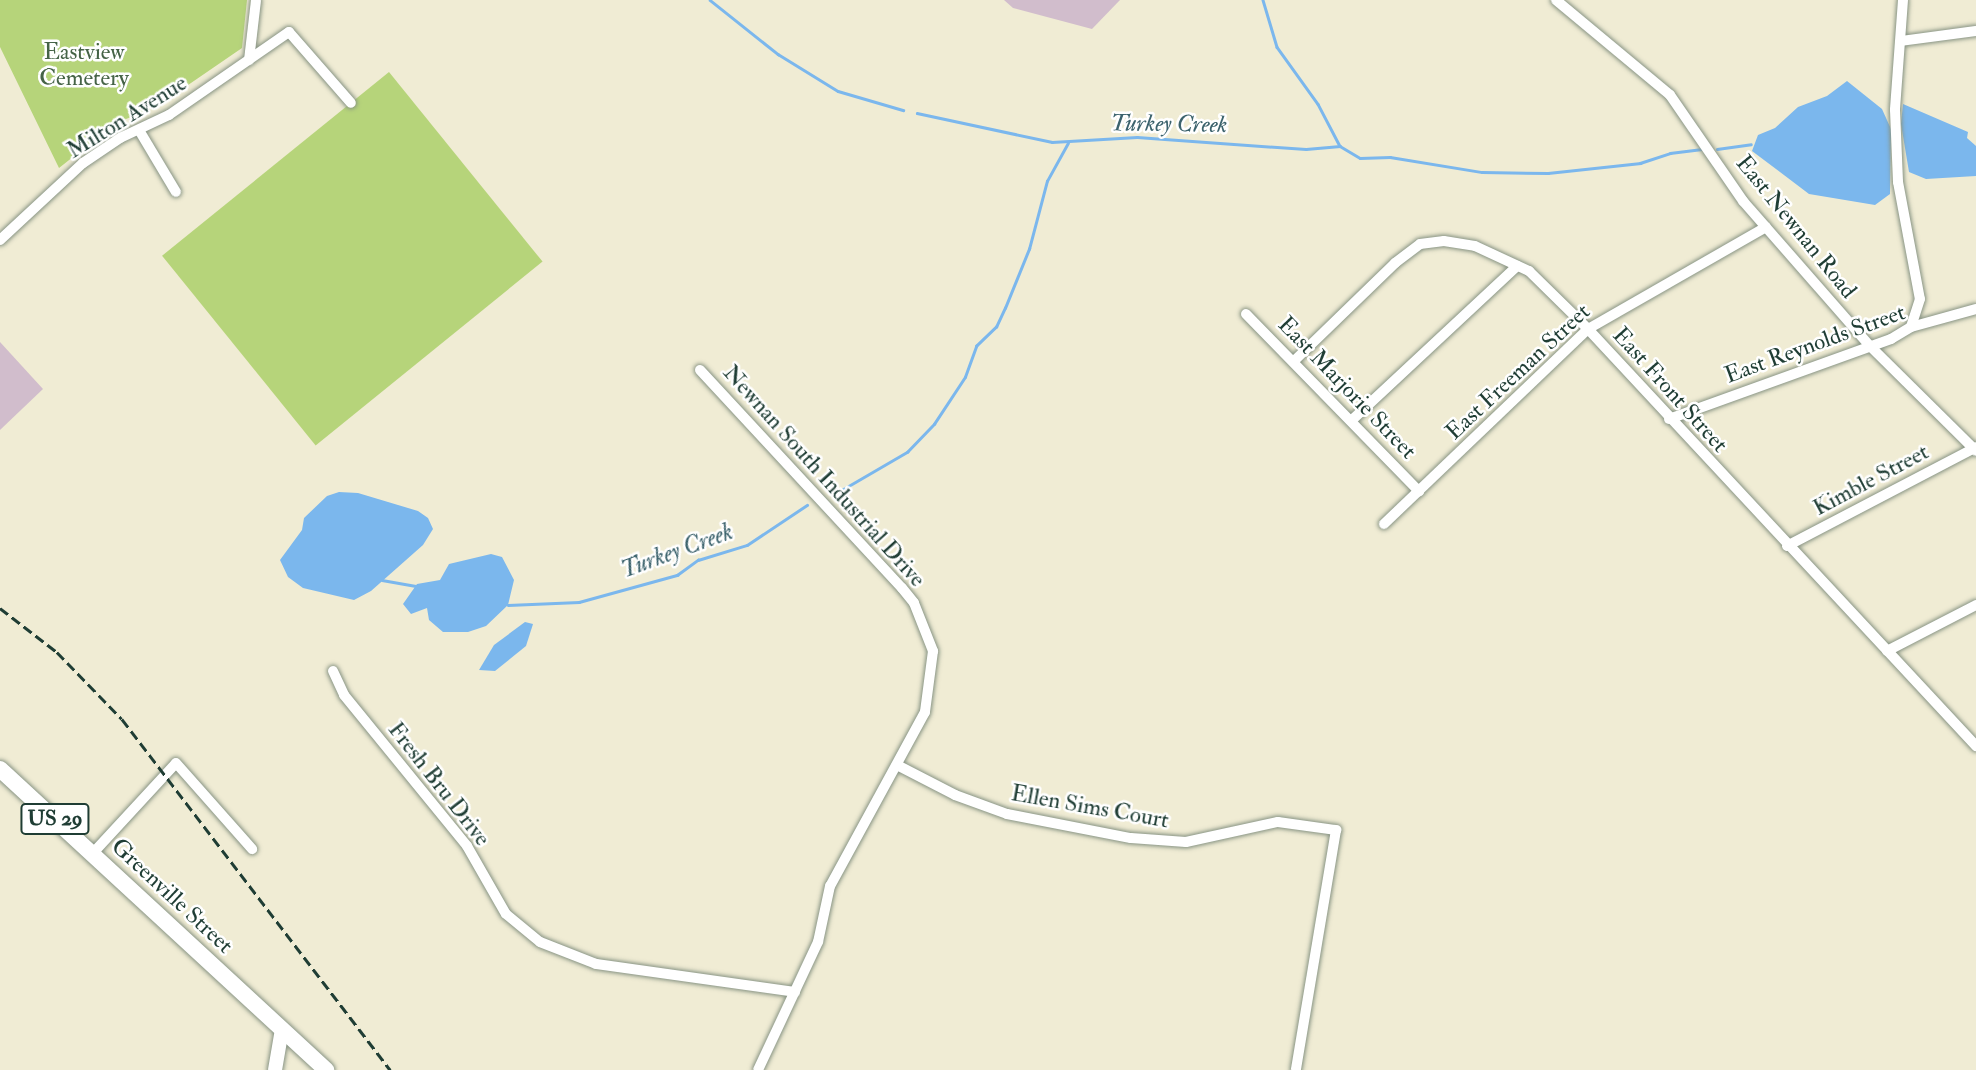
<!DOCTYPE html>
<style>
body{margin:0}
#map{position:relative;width:1976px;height:1070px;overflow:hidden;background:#f0ecd4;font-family:"IM FELL Double Pica",serif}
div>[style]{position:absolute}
.industrial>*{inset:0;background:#d1bdcc}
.green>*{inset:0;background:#b6d47a;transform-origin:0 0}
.water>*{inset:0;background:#7bb7ed}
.stream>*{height:2.5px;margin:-1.25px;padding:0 1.25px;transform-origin:1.25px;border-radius:1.25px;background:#7bb7ed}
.roads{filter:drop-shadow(0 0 2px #889484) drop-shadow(0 0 2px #889484)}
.street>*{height:10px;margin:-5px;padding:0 5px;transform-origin:5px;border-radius:5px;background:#fff}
.secondary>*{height:14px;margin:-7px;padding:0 7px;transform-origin:7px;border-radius:7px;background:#fff}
.primary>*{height:16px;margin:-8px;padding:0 8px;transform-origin:8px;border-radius:8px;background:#fff}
.rail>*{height:2.5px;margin-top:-1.25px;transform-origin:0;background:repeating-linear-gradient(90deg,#1f3d34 0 10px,transparent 0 15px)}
span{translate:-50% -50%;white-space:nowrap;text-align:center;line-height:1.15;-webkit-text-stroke:5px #fff;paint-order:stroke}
.shield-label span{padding:2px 5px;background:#fff;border:2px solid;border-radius:5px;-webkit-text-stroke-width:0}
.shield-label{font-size:21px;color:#1f3d34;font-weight:700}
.park-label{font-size:23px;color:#456346}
.street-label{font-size:23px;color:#1f3d34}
.water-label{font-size:24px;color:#3b626c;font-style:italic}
</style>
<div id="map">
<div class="industrial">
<div style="clip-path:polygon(1004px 0,1120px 0,1092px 29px,1013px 8px)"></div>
<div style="clip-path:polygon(0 342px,43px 389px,0 430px)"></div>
</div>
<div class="green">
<div style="clip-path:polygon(0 0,247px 0,242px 48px,156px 107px,116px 123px,59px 168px,0 47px)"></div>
<div style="left:389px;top:72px;width:244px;height:292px;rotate:51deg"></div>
</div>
<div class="water">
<div style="clip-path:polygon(1847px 81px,1882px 109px,1891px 129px,1890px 194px,1875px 205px,1809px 194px,1752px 151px,1758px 135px,1775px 128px,1798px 107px,1827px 96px)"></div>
<div style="clip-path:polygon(1903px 104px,1968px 132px,1967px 138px,1976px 146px,1976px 176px,1926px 179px,1909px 172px,1901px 124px)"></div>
<div style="clip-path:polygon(339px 492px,358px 493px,418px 511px,428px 518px,433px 529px,423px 545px,371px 591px,354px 600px,303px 588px,288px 577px,280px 560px,302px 530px,304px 518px,327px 496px)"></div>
<div style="clip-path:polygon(491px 554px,502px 557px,514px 580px,508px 605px,486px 626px,468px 632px,443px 632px,429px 620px,427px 608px,411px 614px,403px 604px,417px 584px,440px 580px,449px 564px)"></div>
<div style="clip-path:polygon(525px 622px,533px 624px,526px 646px,495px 671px,479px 670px,494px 645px)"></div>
</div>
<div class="stream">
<div style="left:710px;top:0;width:87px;rotate:38.5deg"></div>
<div style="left:778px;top:54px;width:70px;rotate:31.7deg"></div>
<div style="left:838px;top:91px;width:68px;rotate:16.3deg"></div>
<div style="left:1263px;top:0;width:49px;rotate:73.4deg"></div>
<div style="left:1277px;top:47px;width:70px;rotate:54.3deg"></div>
<div style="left:1318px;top:104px;width:47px;rotate:62.4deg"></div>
<div style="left:917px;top:113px;width:138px;rotate:12.1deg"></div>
<div style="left:1052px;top:142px;width:85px;rotate:-3.4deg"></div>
<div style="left:1137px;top:137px;width:169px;rotate:4.1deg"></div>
<div style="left:1306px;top:149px;width:34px;rotate:-5deg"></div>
<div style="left:1340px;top:146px;width:23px;rotate:31deg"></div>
<div style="left:1360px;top:158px;width:30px;rotate:-2deg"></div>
<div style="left:1390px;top:157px;width:93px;rotate:9.3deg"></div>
<div style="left:1482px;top:172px;width:66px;rotate:0.9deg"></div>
<div style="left:1548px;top:173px;width:93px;rotate:-6.2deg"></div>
<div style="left:1640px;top:163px;width:32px;rotate:-18deg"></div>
<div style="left:1670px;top:153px;width:32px;rotate:-7deg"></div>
<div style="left:1717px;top:149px;width:34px;rotate:-8deg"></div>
<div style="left:833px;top:495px;width:86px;rotate:-30.2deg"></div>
<div style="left:907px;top:452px;width:39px;rotate:-46deg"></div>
<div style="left:934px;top:424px;width:56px;rotate:-56.6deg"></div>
<div style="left:965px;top:377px;width:33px;rotate:-70deg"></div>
<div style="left:976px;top:346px;width:28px;rotate:-44deg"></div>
<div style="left:996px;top:327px;width:21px;rotate:-65deg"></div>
<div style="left:1005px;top:308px;width:64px;rotate:-67.9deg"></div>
<div style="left:1029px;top:249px;width:70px;rotate:-75.2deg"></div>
<div style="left:1047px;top:181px;width:43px;rotate:-61.1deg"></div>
<div style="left:382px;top:580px;width:34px;rotate:10deg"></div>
<div style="left:508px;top:605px;width:71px;rotate:-2.4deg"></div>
<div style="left:579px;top:602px;width:102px;rotate:-15.4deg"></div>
<div style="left:677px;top:575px;width:26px;rotate:-36deg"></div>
<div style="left:698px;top:560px;width:51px;rotate:-17deg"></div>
<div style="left:747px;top:545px;width:72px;rotate:-33.7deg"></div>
</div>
<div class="roads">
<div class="street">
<div style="left:1556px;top:0;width:148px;rotate:39.8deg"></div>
<div style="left:1670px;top:95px;width:129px;rotate:55.4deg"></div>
<div style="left:1743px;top:201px;width:193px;rotate:48.8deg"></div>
<div style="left:1870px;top:346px;width:149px;rotate:44.7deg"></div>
<div style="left:1903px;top:0;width:110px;rotate:94.2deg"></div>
<div style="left:1895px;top:110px;width:72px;rotate:87.6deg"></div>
<div style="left:1898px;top:182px;width:119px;rotate:79.4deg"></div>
<div style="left:1920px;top:299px;width:29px;rotate:108deg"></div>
<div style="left:1901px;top:41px;width:76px;rotate:-7.6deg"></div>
<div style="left:249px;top:60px;width:60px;rotate:-83.3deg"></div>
<div style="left:139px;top:130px;width:72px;rotate:59.2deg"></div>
<div style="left:0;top:240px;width:113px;rotate:-42.9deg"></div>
<div style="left:83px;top:163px;width:45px;rotate:-34deg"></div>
<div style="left:120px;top:138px;width:54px;rotate:-25.1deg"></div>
<div style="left:169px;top:115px;width:146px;rotate:-34.7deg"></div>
<div style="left:289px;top:32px;width:94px;rotate:48.9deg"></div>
<div style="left:1246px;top:314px;width:248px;rotate:45.7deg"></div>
<div style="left:1294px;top:361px;width:141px;rotate:-44.1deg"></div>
<div style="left:1395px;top:263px;width:31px;rotate:-37deg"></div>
<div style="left:1420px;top:244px;width:24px;rotate:-7deg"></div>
<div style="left:1444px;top:241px;width:31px;rotate:9deg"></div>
<div style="left:1475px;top:246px;width:60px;rotate:24.8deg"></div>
<div style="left:1529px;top:271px;width:83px;rotate:44.5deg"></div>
<div style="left:1588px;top:329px;width:570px;rotate:47.06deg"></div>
<div style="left:700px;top:370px;width:297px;rotate:47.2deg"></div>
<div style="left:902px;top:588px;width:19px;rotate:51deg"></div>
<div style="left:914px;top:603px;width:52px;rotate:68.4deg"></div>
<div style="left:933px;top:651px;width:62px;rotate:97.5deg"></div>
<div style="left:925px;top:712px;width:198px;rotate:118.6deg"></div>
<div style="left:830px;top:886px;width:57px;rotate:102.1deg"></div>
<div style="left:818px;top:942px;width:141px;rotate:115.1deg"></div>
<div style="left:1669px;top:419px;width:236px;rotate:-19.8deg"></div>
<div style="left:1891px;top:339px;width:23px;rotate:-31deg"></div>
<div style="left:1911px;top:327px;width:67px;rotate:-15.5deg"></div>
<div style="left:1352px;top:420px;width:226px;rotate:-43deg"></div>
<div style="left:1384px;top:524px;width:282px;rotate:-43.7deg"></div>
<div style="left:1588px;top:329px;width:205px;rotate:-29.8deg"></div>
<div style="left:1787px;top:546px;width:213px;rotate:-27.6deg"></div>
<div style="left:1887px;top:651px;width:100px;rotate:-27.3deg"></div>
<div style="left:333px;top:671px;width:26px;rotate:65deg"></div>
<div style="left:344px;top:695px;width:195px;rotate:50.8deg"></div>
<div style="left:467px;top:846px;width:78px;rotate:60.2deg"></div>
<div style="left:506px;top:914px;width:44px;rotate:39.5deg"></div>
<div style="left:540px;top:942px;width:60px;rotate:21.4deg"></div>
<div style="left:596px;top:964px;width:201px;rotate:8deg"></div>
<div style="left:897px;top:765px;width:65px;rotate:27.3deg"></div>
<div style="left:955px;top:795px;width:55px;rotate:20.1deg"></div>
<div style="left:1007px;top:814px;width:126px;rotate:11deg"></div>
<div style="left:1131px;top:838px;width:55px;rotate:4.2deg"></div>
<div style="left:1186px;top:842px;width:94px;rotate:-12.3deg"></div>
<div style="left:1278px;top:822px;width:59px;rotate:7.9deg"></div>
<div style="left:1336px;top:830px;width:243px;rotate:99.5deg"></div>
<div style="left:93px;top:853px;width:122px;rotate:-47.3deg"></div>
<div style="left:176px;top:763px;width:115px;rotate:48.5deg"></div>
</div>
<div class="secondary">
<div style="left:275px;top:1070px;width:42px;rotate:-80.3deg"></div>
</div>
<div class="primary">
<div style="left:0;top:769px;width:444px;rotate:42.7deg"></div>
</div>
</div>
<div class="rail">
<div style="left:0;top:608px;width:72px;rotate:37.7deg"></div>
<div style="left:57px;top:652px;width:93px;rotate:45.9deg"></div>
<div style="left:122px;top:719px;width:442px;rotate:52.6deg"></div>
</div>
<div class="shield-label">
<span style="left:55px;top:819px">US 29</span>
</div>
<div class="park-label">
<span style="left:84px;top:65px">Eastview<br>Cemetery</span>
</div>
<div class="street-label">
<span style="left:127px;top:117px;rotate:-32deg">Milton Avenue</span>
<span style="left:1796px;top:227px;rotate:51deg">East Newnan Road</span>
<span style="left:1815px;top:344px;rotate:-20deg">East Reynolds Street</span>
<span style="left:1518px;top:372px;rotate:-43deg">East Freeman Street</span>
<span style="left:1347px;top:388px;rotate:46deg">East Marjorie Street</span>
<span style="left:1670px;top:390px;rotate:48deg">East Front Street</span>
<span style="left:824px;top:476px;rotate:48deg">Newnan South Industrial Drive</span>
<span style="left:1871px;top:480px;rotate:-28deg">Kimble Street</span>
<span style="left:439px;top:784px;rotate:52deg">Fresh Bru Drive</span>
<span style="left:1090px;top:807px;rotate:10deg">Ellen Sims Court</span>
<span style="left:172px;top:896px;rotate:43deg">Greenville Street</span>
</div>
<div class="water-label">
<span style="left:1169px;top:124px;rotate:1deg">Turkey Creek</span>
<span style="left:677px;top:551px;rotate:-20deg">Turkey Creek</span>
</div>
</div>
